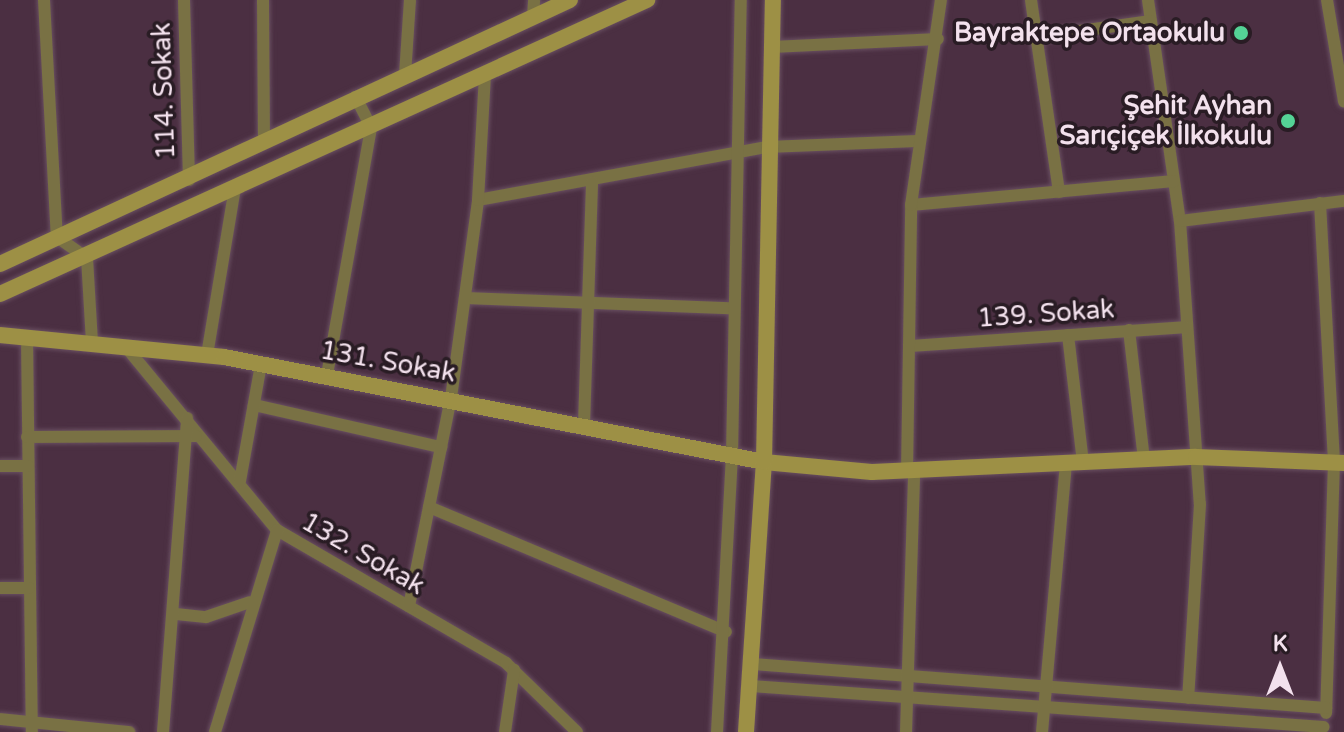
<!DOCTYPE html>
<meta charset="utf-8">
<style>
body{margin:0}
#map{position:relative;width:1344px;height:732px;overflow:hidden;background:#4b2f42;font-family:"Varela Round",sans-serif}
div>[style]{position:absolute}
.roads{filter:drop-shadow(0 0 2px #694f61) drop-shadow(0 0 2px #694f61)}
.street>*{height:12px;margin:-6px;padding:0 6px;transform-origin:6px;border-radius:6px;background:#797144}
.secondary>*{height:16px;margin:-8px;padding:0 8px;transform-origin:8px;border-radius:8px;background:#9d9045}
.dots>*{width:22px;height:22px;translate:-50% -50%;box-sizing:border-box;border:4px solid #291c24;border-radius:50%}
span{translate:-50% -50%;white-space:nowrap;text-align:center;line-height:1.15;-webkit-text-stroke:7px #291c24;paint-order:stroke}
.poi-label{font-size:26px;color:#f3e1ed;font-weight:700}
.right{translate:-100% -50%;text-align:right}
.street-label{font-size:26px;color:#f3e1ed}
.north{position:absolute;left:1240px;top:628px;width:80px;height:80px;-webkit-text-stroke:6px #291c24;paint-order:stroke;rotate:0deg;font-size:22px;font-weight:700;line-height:32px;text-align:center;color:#f3e1ed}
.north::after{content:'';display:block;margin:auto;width:28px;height:36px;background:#f3e1ed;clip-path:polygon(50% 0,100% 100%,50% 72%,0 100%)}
</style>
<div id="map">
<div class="roads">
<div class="street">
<div style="left:44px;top:0;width:237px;rotate:86.9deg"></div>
<div style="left:57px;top:237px;width:37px;rotate:35deg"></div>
<div style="left:87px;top:258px;width:85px;rotate:86.6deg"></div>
<div style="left:184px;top:0;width:180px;rotate:88.4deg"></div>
<div style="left:263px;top:0;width:142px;rotate:89.6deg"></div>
<div style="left:1031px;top:0;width:194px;rotate:81.7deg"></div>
<div style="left:1148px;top:0;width:223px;rotate:81.8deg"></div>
<div style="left:1180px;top:221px;width:284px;rotate:86deg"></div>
<div style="left:1200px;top:504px;width:194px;rotate:93.5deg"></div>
<div style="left:1327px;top:0;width:103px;rotate:80.5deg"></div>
<div style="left:533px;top:16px;width:16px;rotate:-86deg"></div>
<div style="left:1037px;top:37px;width:115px;rotate:-8deg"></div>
<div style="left:772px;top:47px;width:166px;rotate:-2.8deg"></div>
<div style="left:405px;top:75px;width:75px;rotate:-86.2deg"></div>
<div style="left:478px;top:200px;width:294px;rotate:-10.4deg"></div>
<div style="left:767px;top:147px;width:150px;rotate:-2.3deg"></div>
<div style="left:1320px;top:203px;width:259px;rotate:86.9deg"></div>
<div style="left:1334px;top:462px;width:251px;rotate:91.8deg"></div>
<div style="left:911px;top:205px;width:264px;rotate:-5.2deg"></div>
<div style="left:1180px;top:221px;width:165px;rotate:-7deg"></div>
<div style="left:465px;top:298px;width:265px;rotate:2.2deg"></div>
<div style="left:1129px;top:330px;width:130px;rotate:83.4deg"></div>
<div style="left:1068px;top:335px;width:129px;rotate:83.3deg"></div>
<div style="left:27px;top:337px;width:395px;rotate:89.3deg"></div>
<div style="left:909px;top:346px;width:277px;rotate:-3.9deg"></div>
<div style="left:126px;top:347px;width:237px;rotate:50.5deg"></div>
<div style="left:277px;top:530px;width:265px;rotate:30.1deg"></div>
<div style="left:506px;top:663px;width:99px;rotate:44.2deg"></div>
<div style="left:207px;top:355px;width:164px;rotate:-80.5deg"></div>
<div style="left:327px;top:375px;width:252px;rotate:-79.9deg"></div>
<div style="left:371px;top:127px;width:34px;rotate:-117deg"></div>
<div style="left:254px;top:405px;width:192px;rotate:12.7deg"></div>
<div style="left:584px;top:425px;width:243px;rotate:-88.1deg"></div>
<div style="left:27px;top:437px;width:169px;rotate:-0.3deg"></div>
<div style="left:0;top:466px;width:28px"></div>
<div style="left:907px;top:472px;width:267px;rotate:-89.1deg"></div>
<div style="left:911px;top:205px;width:207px;rotate:-81.7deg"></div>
<div style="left:240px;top:481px;width:119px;rotate:-79.8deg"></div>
<div style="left:429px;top:507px;width:322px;rotate:22.8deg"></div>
<div style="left:0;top:588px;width:29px"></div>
<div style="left:409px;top:606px;width:212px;rotate:-78.6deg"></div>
<div style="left:451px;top:398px;width:200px;rotate:-82.2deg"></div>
<div style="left:478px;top:200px;width:127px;rotate:-86.8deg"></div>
<div style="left:176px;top:614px;width:30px;rotate:6deg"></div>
<div style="left:206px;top:617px;width:46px;rotate:-18.8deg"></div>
<div style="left:753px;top:664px;width:575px;rotate:4.39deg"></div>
<div style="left:751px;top:686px;width:574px;rotate:4.09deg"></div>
<div style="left:0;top:719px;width:130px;rotate:5.8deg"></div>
<div style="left:163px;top:732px;width:315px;rotate:-85.6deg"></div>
<div style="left:215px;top:732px;width:211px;rotate:-72.9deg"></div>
<div style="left:505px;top:732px;width:63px;rotate:-81.7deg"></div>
<div style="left:717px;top:732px;width:277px;rotate:-86.9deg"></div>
<div style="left:732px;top:455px;width:455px;rotate:-88.9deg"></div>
<div style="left:906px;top:732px;width:261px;rotate:-88.2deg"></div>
<div style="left:1042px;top:732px;width:268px;rotate:-84.9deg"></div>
</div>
<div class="secondary">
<div style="left:0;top:264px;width:628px;rotate:-24.85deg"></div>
<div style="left:0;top:294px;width:711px;rotate:-24.44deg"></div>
<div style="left:0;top:335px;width:225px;rotate:5.6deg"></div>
<div style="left:224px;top:357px;width:550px;rotate:11deg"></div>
<div style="left:764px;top:462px;width:108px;rotate:5.3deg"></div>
<div style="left:872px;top:472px;width:324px;rotate:-2.7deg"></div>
<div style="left:1196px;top:457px;width:148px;rotate:2.3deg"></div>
<div style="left:746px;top:732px;width:271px;rotate:-86.2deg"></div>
<div style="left:764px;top:462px;width:462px;rotate:-88.9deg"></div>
</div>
</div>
<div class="dots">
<div style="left:1241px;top:33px;background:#54d396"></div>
<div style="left:1288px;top:121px;background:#54d396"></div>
</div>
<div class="poi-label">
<span class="right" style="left:1225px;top:33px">Bayraktepe Ortaokulu</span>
<span class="right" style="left:1272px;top:121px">Şehit Ayhan<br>Sarıçiçek İlkokulu</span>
</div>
<div class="street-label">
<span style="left:164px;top:91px;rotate:-92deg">114. Sokak</span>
<span style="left:1046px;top:314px;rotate:-4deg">139. Sokak</span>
<span style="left:388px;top:362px;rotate:10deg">131. Sokak</span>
<span style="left:363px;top:554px;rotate:30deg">132. Sokak</span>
</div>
<div class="north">K</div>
</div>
